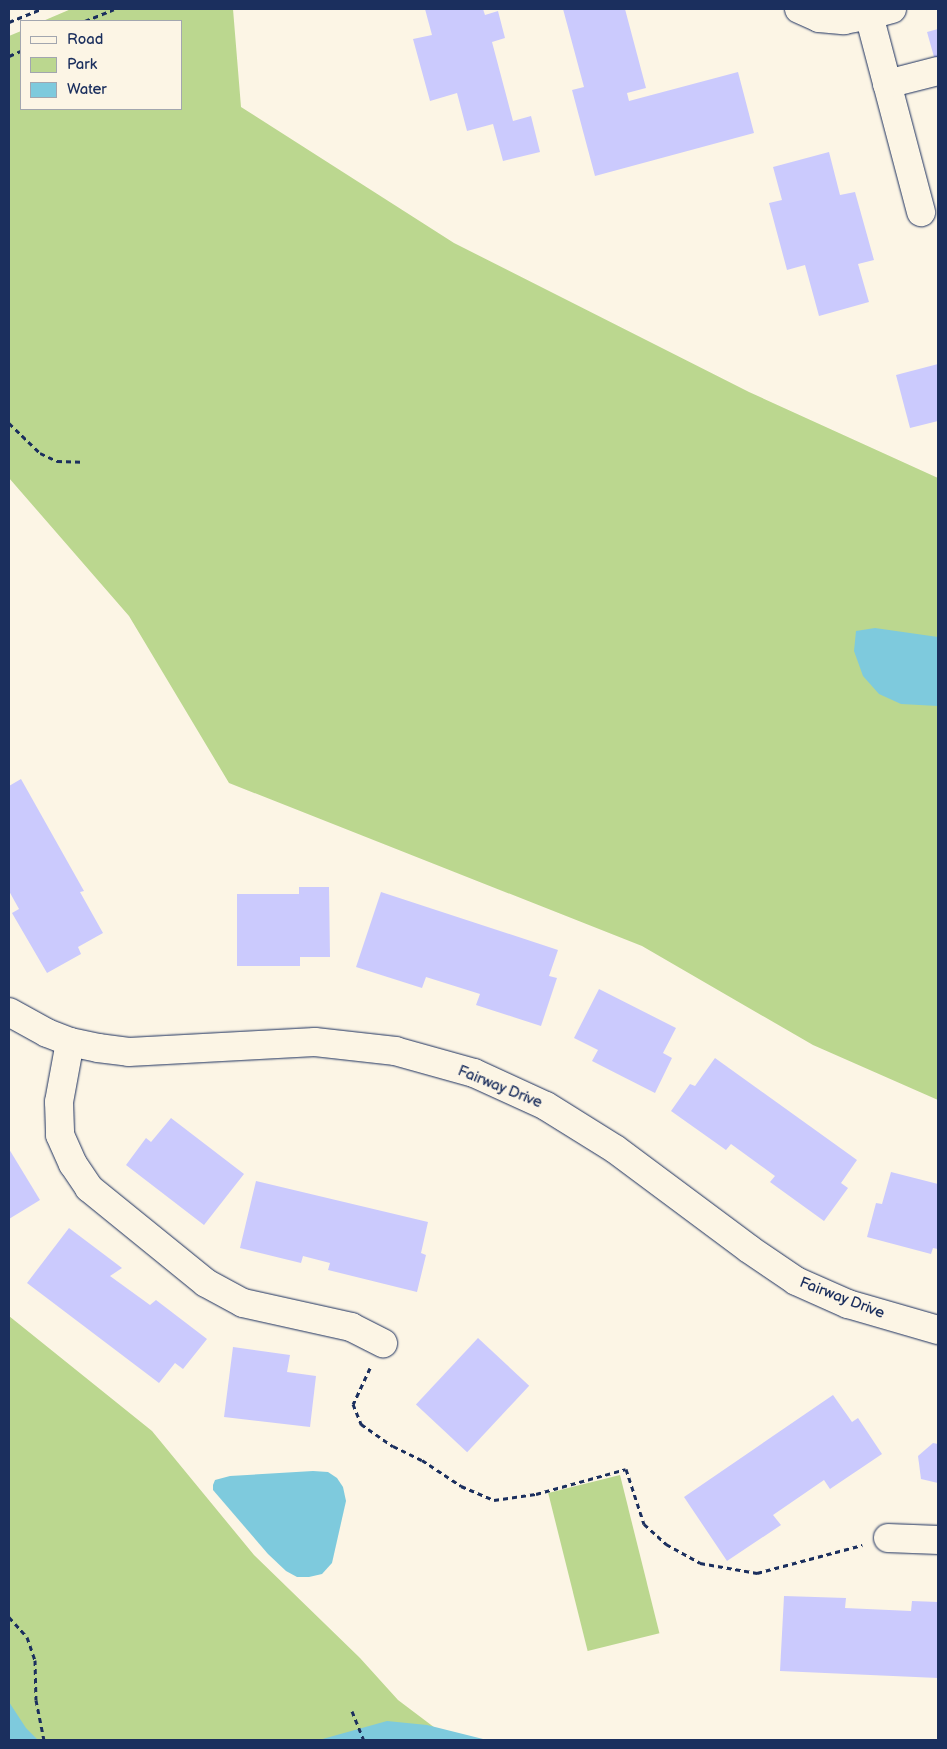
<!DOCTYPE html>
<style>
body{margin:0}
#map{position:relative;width:947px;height:1749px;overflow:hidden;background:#fcf5e5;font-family:"Balsamiq Sans",sans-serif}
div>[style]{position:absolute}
.green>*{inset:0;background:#bbd78f;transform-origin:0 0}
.water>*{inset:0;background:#7ecadd}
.building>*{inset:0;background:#cbcafd;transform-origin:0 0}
.path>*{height:3px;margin-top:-1.5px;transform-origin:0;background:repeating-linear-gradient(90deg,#1b2f5e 0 5px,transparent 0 9px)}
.roads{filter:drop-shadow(0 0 1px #1b2f5e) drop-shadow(0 0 1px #1b2f5e)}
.minor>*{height:28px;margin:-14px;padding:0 14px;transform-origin:14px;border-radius:14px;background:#fcf5e5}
span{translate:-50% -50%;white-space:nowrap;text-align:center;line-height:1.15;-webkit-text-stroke:4.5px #fcf5e5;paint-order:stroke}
.street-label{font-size:15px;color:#1b2f5e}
.frame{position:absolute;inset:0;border:10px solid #1b2f5e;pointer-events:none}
.legend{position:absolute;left:20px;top:20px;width:162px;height:90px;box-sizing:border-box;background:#fcf5e5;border:1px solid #a2a6af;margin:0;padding:6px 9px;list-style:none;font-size:15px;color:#1b2f5e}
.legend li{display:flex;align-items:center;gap:10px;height:25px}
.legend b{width:25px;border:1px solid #a2a6af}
</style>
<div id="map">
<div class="green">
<div style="clip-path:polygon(71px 9px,233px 9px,241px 107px,454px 243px,749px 392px,938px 478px,938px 1100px,813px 1045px,642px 946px,229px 783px,129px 616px,9px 478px,9px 36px,21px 31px,21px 109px,181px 109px,181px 21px,43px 21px)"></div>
<div style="clip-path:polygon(9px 1316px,152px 1431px,254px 1555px,360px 1658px,398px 1700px,451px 1740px,9px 1740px)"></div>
<div style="left:620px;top:1475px;width:163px;height:74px;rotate:76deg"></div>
</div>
<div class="water">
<div style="clip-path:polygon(875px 628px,938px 637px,938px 706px,901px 704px,879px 694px,863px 676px,854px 651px,856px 631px)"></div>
<div style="clip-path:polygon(313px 1471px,328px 1472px,337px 1478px,343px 1487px,346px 1501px,332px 1563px,322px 1574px,309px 1577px,297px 1577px,286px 1571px,268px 1554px,213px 1490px,213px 1485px,215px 1480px,230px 1476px)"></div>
<div style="clip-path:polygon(9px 1702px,26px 1728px,38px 1740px,9px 1740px)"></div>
<div style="clip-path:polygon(387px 1721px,427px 1725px,487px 1740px,319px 1740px)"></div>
</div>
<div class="building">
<div style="clip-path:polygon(425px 9px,483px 9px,485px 15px,498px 11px,505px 38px,492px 42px,513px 121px,531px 116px,540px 152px,503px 161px,493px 124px,467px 131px,457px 93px,430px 101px,413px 39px,432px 35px)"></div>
<div style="clip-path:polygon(563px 9px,625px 9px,646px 88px,627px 93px,629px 101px,738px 72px,754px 133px,595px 176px,572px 90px,584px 87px)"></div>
<div style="clip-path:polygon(938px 29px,938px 71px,927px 32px)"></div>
<div style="clip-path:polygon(829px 152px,840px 195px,855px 192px,874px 260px,858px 264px,869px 302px,819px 316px,805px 265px,787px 270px,769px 203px,782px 200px,773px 167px)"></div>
<div style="clip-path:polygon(938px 364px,938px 421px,910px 428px,896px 375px)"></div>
<div style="clip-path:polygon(21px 779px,84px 891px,80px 892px,103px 933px,78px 947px,81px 954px,47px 973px,12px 913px,19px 909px,9px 891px,9px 786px)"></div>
<div style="clip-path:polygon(299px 887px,329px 887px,330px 957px,300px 957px,300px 966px,237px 966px,237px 894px,299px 894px)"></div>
<div style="clip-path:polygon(381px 892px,558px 950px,549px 976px,557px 978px,541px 1026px,476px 1005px,480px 994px,426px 977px,422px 988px,356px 967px)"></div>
<div style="clip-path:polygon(599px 989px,676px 1028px,663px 1053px,672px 1058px,655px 1093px,592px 1061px,598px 1050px,574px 1038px)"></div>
<div style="clip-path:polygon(715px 1058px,857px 1160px,841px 1183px,848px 1188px,824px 1221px,770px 1182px,775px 1176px,731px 1144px,726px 1150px,671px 1111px,690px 1084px,695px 1086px)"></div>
<div style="clip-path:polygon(171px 1118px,244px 1174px,204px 1225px,126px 1165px,146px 1138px,151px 1142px)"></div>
<div style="clip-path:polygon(9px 1149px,40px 1200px,9px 1219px)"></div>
<div style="clip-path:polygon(891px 1172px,938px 1184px,938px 1249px,933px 1248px,931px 1254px,867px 1237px,876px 1203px,882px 1204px)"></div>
<div style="clip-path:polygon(256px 1181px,428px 1222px,421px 1253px,426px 1255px,417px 1292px,328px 1270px,330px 1263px,303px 1256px,301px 1263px,240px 1248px)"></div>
<div style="clip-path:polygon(69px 1228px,122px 1268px,110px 1276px,150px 1305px,156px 1300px,207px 1339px,183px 1369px,175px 1363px,159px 1383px,27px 1283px)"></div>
<div style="left:478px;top:1338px;width:70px;height:91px;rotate:43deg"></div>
<div style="clip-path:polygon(233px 1347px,290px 1355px,287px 1372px,316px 1376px,310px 1427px,224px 1417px)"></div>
<div style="clip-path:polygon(833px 1395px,852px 1422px,858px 1418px,882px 1454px,830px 1489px,824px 1480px,773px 1515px,781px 1525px,727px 1561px,684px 1497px)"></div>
<div style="clip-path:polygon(933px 1443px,938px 1444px,938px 1483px,921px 1479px,918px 1456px)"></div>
<div style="clip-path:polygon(784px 1596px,846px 1598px,845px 1608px,911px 1611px,912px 1601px,938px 1602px,938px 1678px,780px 1671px)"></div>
</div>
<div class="path">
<div style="left:85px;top:21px;width:31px;rotate:-22deg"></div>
<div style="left:9px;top:22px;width:35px;rotate:-22deg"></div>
<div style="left:9px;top:56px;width:13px;rotate:-23deg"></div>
<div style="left:9px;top:423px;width:43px;rotate:44.1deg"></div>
<div style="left:40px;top:453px;width:19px;rotate:25deg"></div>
<div style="left:57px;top:461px;width:25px;rotate:2deg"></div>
<div style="left:370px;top:1368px;width:40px;rotate:115deg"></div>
<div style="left:353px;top:1404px;width:22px;rotate:68deg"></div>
<div style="left:361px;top:1424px;width:39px;rotate:35deg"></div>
<div style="left:393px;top:1446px;width:32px;rotate:26deg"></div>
<div style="left:422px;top:1460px;width:47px;rotate:33.7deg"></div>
<div style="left:461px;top:1486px;width:36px;rotate:23deg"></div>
<div style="left:494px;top:1500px;width:42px;rotate:-8.1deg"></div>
<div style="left:536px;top:1494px;width:93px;rotate:-15.5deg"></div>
<div style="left:626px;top:1469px;width:58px;rotate:71.9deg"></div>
<div style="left:644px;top:1524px;width:30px;rotate:42deg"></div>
<div style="left:666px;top:1544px;width:39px;rotate:29deg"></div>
<div style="left:700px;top:1563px;width:58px;rotate:10deg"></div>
<div style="left:757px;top:1573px;width:109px;rotate:-14.9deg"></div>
<div style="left:9px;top:1617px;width:27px;rotate:48deg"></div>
<div style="left:27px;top:1637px;width:24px;rotate:71deg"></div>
<div style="left:35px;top:1660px;width:40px;rotate:88.6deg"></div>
<div style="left:36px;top:1700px;width:41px;rotate:78.7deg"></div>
<div style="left:352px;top:1711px;width:31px;rotate:68deg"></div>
</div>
<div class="roads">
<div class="minor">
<div style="left:799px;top:9px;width:22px;rotate:24deg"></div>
<div style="left:819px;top:18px;width:25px;rotate:5deg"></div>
<div style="left:844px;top:20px;width:25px;rotate:-11deg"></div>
<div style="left:869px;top:15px;width:6px;rotate:-81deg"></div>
<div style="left:892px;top:9px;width:24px;rotate:165deg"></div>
<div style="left:869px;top:15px;width:204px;rotate:75.2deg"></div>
<div style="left:887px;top:84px;width:53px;rotate:-14.3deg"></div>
<div style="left:9px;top:1012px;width:43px;rotate:28.9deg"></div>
<div style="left:47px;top:1033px;width:25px;rotate:21deg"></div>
<div style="left:70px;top:1042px;width:29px;rotate:12deg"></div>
<div style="left:98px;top:1048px;width:31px;rotate:7deg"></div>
<div style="left:129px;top:1052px;width:186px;rotate:-3.1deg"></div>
<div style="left:315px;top:1042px;width:81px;rotate:6.4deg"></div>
<div style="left:395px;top:1051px;width:82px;rotate:15.6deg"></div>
<div style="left:474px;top:1073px;width:79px;rotate:24.6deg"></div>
<div style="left:546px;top:1106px;width:81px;rotate:31.9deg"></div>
<div style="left:615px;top:1149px;width:167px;rotate:36.7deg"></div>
<div style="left:749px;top:1249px;width:57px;rotate:34.2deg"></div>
<div style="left:796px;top:1281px;width:57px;rotate:23.9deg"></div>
<div style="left:848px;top:1304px;width:94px;rotate:16.1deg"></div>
<div style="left:70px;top:1042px;width:61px;rotate:100.4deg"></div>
<div style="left:59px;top:1102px;width:33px;rotate:88deg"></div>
<div style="left:60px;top:1135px;width:32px;rotate:66deg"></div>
<div style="left:73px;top:1164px;width:29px;rotate:56deg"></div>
<div style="left:89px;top:1188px;width:151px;rotate:39.1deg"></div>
<div style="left:206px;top:1283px;width:42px;rotate:28.4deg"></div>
<div style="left:243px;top:1303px;width:111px;rotate:12.5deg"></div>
<div style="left:351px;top:1327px;width:36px;rotate:27deg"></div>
<div style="left:888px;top:1538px;width:50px;rotate:2.3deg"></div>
</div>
</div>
<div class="street-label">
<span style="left:500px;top:1087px;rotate:22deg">Fairway Drive</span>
<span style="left:842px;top:1298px;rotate:21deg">Fairway Drive</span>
</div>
<div class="frame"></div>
<ul class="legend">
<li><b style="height:6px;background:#fcf5e5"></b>Road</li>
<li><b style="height:14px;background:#bbd78f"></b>Park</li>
<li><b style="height:14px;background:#7ecadd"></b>Water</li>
</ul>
</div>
